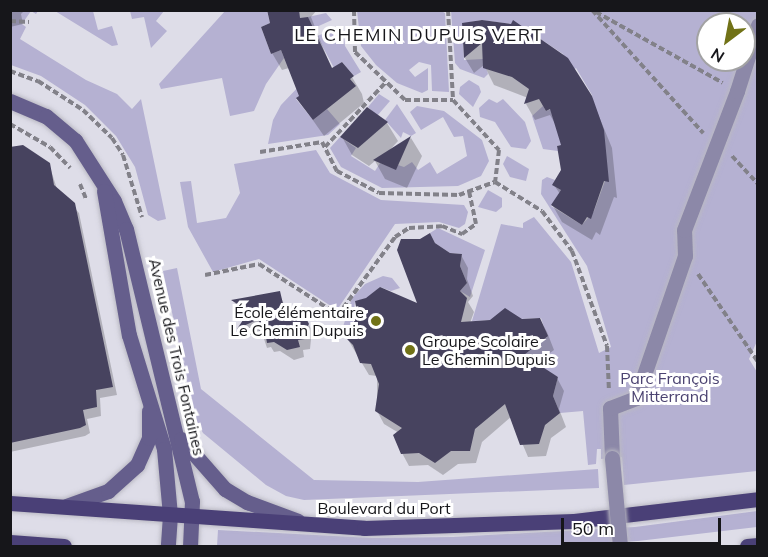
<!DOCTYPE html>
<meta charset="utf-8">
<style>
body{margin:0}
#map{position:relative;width:768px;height:557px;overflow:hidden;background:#dedde8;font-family:Mulish,sans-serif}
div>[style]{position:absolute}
.green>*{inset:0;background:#b5b1d2}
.shadow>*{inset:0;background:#0003}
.building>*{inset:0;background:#47435f}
.path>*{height:4px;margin-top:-2px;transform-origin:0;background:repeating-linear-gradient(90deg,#828189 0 6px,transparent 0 9px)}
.roads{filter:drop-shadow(0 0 2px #bab9c3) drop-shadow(0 0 2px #bab9c3)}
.street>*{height:15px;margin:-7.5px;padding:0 7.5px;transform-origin:7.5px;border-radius:7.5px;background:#8c88a8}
.secondary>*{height:15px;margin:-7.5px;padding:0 7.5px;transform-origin:7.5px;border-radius:7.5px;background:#655e8c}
.primary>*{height:15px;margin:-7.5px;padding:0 7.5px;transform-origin:7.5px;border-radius:7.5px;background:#4a4077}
.bridges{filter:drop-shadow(0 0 2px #bab9c3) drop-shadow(0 0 2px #bab9c3)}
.street-bridge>*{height:15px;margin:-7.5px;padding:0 7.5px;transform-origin:7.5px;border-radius:7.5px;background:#8c88a8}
.dots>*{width:16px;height:16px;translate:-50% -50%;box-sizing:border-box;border:3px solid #fff;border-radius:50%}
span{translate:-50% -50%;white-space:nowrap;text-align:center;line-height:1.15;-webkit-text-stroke:6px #fff;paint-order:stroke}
.poi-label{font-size:16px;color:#16161a}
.right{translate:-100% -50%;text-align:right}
.left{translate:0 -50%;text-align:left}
.street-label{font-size:16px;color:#16161a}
.park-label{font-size:16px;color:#4b4371}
.neighbourhood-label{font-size:18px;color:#16161a;letter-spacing:1.5px}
.frame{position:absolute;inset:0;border:12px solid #16161a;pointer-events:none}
.north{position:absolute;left:696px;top:12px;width:60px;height:60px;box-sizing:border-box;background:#fff;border:2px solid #a2a2a3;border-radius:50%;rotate:212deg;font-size:16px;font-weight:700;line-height:24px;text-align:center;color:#16161a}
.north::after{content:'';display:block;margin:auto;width:21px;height:27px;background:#717217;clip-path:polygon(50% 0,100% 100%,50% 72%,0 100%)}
.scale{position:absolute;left:561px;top:518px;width:160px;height:27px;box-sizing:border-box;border:3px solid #16161a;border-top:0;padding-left:8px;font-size:18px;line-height:21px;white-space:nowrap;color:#16161a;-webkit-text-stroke:4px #fff;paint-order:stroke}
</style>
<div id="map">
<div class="green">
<div style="clip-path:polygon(11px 10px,38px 11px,36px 14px,31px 11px,22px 24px,26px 27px,20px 39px,86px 80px,117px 94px,132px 109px,141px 99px,166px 219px,158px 221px,148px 215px,135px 167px,116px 136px,85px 105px,41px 76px,11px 65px)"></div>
<div style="clip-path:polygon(439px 10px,445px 13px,449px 92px,432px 91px,431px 65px,419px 62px,409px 70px,415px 77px,428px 68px,428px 90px,422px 93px,397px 83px,376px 65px,361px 46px,357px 11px)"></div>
<div style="clip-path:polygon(55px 11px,93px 11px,98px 30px,112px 26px,118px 45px,112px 46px)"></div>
<div style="clip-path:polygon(130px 11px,164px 11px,156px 21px,167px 31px,151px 48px,144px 17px,132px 19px)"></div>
<div style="clip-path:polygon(225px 11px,267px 11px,270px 23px,261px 27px,271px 54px,281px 50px,284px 58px,266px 84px,254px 111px,230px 116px,222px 78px,161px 89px,159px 84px)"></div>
<div style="clip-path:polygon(evenodd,451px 11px,757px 11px,758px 339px,749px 359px,757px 372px,757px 471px,624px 485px,622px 457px,601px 459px,601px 449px,597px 449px,596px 464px,588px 465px,583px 411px,560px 413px,553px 396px,558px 377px,520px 358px,547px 337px,541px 318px,472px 321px,501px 224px,523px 228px,523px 223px,534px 217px,571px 262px,599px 353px,611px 347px,587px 266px,541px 194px,542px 180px,547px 177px,555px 180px,553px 185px,561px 190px,551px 206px,582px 225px,594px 211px,605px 181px,592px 95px,576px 68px,572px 71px,563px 54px,536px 36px,511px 24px,480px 20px,462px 24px,464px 60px,483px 59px,488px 74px,484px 78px,460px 69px,455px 63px,451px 11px,708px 24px,744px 24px,744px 60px,708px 60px,708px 24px)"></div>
<div style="clip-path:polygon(326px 13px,332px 20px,312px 29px,308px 17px)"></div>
<div style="clip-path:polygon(343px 26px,345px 46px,361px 72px,354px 76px,342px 62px,334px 68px,317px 36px)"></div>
<div style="clip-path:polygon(469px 80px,479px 86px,481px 92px,473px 107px,459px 94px,460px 87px)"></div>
<div style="clip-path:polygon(303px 82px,308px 88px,296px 99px,313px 120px,327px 109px,340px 124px,328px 135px,268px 144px,273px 120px,281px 105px)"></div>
<div style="clip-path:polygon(379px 94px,390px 101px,377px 116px,368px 107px)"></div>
<div style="clip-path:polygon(489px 99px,497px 103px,503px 99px,525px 122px,531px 141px,526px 149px,511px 147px,495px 122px,480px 117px,479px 108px)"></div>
<div style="clip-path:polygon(397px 104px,416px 133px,411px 136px,403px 132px,401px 138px,385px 120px)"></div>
<div style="clip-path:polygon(417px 106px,444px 111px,482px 140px,489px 161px,481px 176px,458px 186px,382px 188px,341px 167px,330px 148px,340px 137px,356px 148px,351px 156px,375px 171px,380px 163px,396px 169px,398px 165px,404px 167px,412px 162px,418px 170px,430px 162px,437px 174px,467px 156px,463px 136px,454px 137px,443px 117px,421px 130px,410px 112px)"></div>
<div style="clip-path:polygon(543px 106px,546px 111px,555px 108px,567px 143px,557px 146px,558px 151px,543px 149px,532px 116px)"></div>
<div style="clip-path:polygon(316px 150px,330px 173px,381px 200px,464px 205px,468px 212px,465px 224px,459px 228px,439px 222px,395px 224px,337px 310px,259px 259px,213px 272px,188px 227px,180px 182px,191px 181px,197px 223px,226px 218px,240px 193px,234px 164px)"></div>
<div style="clip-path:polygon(507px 156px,529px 169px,526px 181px,510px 177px,503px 164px)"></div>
<div style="clip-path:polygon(488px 190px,502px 198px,502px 207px,496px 212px,478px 207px)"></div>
<div style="clip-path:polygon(438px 228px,485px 250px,470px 297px,460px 291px,467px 283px,460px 266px,462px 254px,450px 253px,435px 243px,430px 233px)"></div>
<div style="clip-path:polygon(177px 268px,201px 389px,314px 480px,418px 482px,598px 469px,599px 488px,304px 500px,286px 496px,266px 485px,203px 433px,195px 418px,163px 271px)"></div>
<div style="clip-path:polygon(383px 276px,392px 278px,400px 288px,391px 291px,380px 287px,366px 299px,355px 301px,352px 329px,343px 327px,352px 298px,365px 284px)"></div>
<div style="clip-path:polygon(757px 511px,757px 527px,638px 541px,557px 546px,217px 546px,218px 530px,372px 538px,453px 537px,635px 527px)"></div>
</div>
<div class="shadow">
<div style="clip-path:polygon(10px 10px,25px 10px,21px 14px,23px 24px,10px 27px)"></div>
<div style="clip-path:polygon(269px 10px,317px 10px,311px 17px,332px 70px,352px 77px,362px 94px,364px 103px,324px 136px,298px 99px,300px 96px,289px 68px,282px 70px,272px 53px)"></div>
<div style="clip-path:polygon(463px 25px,591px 97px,612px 148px,617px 198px,614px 197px,600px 235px,596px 232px,592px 240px,562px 222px,553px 206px,560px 194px,554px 185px,562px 170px,563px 146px,557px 127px,550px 115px,535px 120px,526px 104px,528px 98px,494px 85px,484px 65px,474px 73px,465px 58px)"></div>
<div style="clip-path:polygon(367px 109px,387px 123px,398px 141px,387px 153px,411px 138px,422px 156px,407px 188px,385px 179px,375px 161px,369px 166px,352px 155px,342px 137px)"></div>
<div style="clip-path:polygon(10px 149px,49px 164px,57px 189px,79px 213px,117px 395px,100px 398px,101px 416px,87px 419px,90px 433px,85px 436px,10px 452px)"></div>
<div style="clip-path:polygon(434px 244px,450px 254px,461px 255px,468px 268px,467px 279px,473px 296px,468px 302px,474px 312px,470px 323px,540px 320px,547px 332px,554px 350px,535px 364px,557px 378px,564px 391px,559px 409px,566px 427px,551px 438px,546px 456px,528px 457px,511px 417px,482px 442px,476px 463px,458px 464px,443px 475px,428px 465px,409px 466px,402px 453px,399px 433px,384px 424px,377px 411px,377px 376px,369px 375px,347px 338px,419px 306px)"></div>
<div style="clip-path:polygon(279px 293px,286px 309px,306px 320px,312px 330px,310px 349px,303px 350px,304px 357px,294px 360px,280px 351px,274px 352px,271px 347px,267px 348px,261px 330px,244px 338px,239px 329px,247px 316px,233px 301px)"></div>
</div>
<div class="building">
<div style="clip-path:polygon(267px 10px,299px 10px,300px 18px,308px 17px,332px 68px,342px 62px,354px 76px,350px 79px,356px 86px,313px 120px,296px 98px,299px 96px,281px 50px,271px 54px,261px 27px,270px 23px)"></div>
<div style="clip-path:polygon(482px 20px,511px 24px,513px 20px,568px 58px,592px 96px,604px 130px,609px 182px,604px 181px,591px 219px,587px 217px,582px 225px,551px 205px,561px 190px,552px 185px,561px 170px,557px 146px,561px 145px,550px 109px,546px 111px,539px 99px,524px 104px,529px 89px,512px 77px,483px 68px,482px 43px,464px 58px,462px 23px)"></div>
<div style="clip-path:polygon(367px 107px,388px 122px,358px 148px,340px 137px)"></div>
<div style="clip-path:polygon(411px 136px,396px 170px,373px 160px)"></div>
<div style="clip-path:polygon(23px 145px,50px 163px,54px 185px,75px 203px,113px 387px,96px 390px,97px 407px,83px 410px,86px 425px,80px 428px,10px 443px,10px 147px)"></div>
<div style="clip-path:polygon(430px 233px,435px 243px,450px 253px,462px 254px,460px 266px,467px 283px,460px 291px,467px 298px,461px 322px,490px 320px,505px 308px,522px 319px,540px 318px,548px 336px,524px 355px,558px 377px,553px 396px,560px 413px,545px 425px,539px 444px,520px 445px,505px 404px,475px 429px,470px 451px,451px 451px,435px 463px,419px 453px,401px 454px,393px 435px,402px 428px,375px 411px,379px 384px,371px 364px,360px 363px,353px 345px,345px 337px,352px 329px,357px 312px,355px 301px,366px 298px,380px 287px,417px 303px,397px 250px,401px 239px,420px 239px)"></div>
<div style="clip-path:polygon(280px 291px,284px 308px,290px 307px,305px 316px,309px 324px,303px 332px,305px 339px,298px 340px,300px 347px,287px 350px,274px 342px,267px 343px,266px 337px,260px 338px,259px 319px,237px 329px,249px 311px,231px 300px)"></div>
</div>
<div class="path">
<div style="left:354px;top:10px;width:42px;rotate:88.6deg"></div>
<div style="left:355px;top:52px;width:69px;rotate:43.8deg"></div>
<div style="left:405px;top:100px;width:48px"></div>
<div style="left:453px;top:100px;width:68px;rotate:47.4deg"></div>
<div style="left:499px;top:150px;width:32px;rotate:97deg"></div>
<div style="left:495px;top:182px;width:55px;rotate:31.7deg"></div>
<div style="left:542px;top:211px;width:50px;rotate:53.1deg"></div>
<div style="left:572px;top:251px;width:101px;rotate:69.8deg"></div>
<div style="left:607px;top:346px;width:45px;rotate:87.5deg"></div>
<div style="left:448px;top:10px;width:90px;rotate:86.8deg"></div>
<div style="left:592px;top:10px;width:166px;rotate:47.9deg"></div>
<div style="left:596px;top:12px;width:145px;rotate:29.2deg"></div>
<div style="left:10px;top:21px;width:19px;rotate:3deg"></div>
<div style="left:10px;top:71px;width:30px;rotate:20deg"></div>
<div style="left:38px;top:81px;width:54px;rotate:32.8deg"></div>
<div style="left:83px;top:110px;width:40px;rotate:44deg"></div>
<div style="left:112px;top:138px;width:20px;rotate:57deg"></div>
<div style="left:123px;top:155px;width:65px;rotate:73deg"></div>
<div style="left:10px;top:124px;width:46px;rotate:29.9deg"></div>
<div style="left:50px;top:147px;width:29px;rotate:46deg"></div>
<div style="left:325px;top:147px;width:89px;rotate:-46.8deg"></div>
<div style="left:260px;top:152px;width:63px;rotate:-9.2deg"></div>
<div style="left:322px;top:142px;width:33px;rotate:63deg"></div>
<div style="left:337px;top:171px;width:47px;rotate:27.6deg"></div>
<div style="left:379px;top:193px;width:80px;rotate:1.4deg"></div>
<div style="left:459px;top:195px;width:38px;rotate:-20deg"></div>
<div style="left:732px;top:156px;width:38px;rotate:47deg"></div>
<div style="left:80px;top:184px;width:16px;rotate:68deg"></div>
<div style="left:698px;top:274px;width:107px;rotate:55.7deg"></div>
<div style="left:205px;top:275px;width:55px;rotate:-11.5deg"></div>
<div style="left:259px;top:264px;width:94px;rotate:32.8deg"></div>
<div style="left:338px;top:315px;width:97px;rotate:-53.8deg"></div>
<div style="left:395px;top:237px;width:17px;rotate:-33deg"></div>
<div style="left:409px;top:228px;width:33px;rotate:-3deg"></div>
<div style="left:442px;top:226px;width:22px;rotate:22deg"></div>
<div style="left:462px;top:234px;width:17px;rotate:-36deg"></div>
<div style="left:476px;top:224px;width:34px;rotate:-102deg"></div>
</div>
<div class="roads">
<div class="street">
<div style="left:612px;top:458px;width:50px;rotate:-92.3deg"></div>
<div style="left:610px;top:408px;width:28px;rotate:-21deg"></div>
<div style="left:636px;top:398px;width:150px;rotate:-71deg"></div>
<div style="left:685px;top:256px;width:26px;rotate:-92deg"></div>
<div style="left:684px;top:230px;width:149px;rotate:-69.1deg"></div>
<div style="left:737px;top:91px;width:69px;rotate:-72.3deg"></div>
</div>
<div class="secondary">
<div style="left:10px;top:101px;width:39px;rotate:23deg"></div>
<div style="left:46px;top:116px;width:38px;rotate:40deg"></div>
<div style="left:75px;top:140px;width:72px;rotate:57.4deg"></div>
<div style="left:114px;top:201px;width:30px;rotate:67deg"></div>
<div style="left:126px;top:229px;width:280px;rotate:76.4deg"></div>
<div style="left:192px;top:501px;width:45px;rotate:92.5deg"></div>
<div style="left:104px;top:191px;width:146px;rotate:80.2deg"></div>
<div style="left:129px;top:335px;width:119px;rotate:72.9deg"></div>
<div style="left:164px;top:449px;width:66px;rotate:84.8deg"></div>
<div style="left:170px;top:515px;width:31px;rotate:94deg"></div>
<div style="left:181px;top:439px;width:67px;rotate:48.7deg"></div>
<div style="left:225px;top:489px;width:26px;rotate:31deg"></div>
<div style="left:247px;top:502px;width:54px;rotate:20.4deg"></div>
<div style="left:66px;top:506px;width:45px;rotate:-19.7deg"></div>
<div style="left:108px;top:491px;width:39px;rotate:-42deg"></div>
<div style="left:137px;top:465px;width:30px;rotate:-66deg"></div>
<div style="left:149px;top:438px;width:27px;rotate:-90deg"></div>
</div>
<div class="primary">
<div style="left:10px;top:503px;width:355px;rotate:4deg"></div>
<div style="left:364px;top:528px;width:210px;rotate:-1.9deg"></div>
<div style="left:574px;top:521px;width:185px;rotate:-6.8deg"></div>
<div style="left:10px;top:542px;width:54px;rotate:4.2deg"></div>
<div style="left:747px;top:546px;width:11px;rotate:-5deg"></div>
</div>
</div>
<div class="bridges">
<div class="street-bridge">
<div style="left:612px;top:458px;width:88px;rotate:84.8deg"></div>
</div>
</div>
<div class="dots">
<div style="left:376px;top:321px;background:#717217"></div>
<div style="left:410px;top:350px;background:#717217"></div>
</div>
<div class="poi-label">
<span class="right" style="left:364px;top:321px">École élémentaire<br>Le Chemin Dupuis</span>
<span class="left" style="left:422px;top:350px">Groupe Scolaire<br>Le Chemin Dupuis</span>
</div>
<div class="street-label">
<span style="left:177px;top:357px;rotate:77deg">Avenue des Trois Fontaines</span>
<span style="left:384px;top:508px">Boulevard du Port</span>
</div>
<div class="park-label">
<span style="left:670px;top:387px">Parc François<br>Mitterrand</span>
</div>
<div class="neighbourhood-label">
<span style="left:419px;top:35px">LE CHEMIN DUPUIS VERT</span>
</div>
<div class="frame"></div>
<div class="north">N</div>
<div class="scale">50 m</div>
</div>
